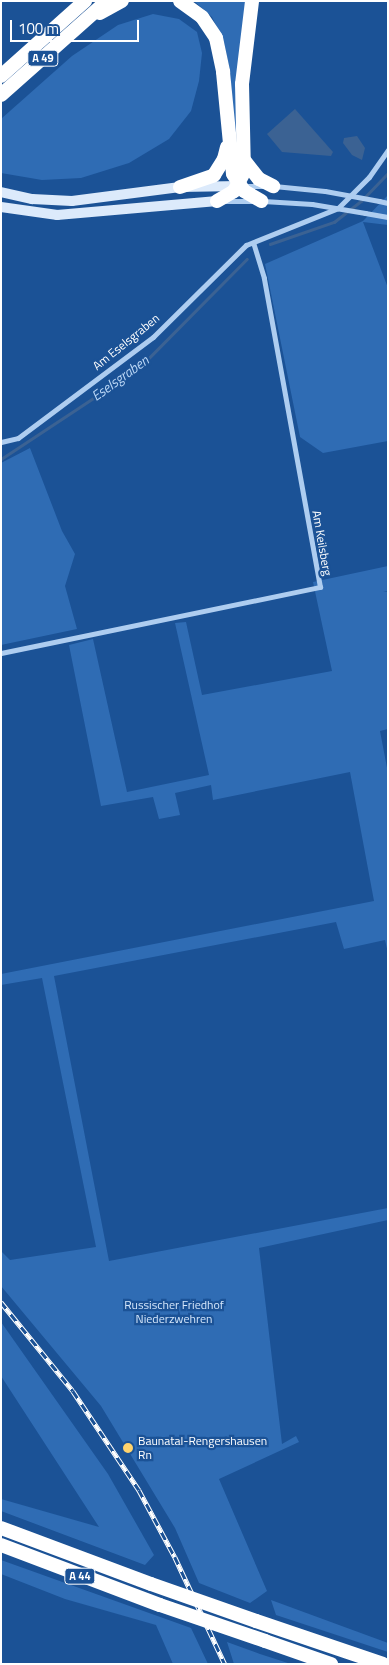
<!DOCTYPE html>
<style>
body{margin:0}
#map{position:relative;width:389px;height:1665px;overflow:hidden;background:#1b5296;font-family:"Titillium Web",sans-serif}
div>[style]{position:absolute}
.green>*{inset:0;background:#2f6cb4}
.water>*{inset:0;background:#3b6293}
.stream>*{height:2.5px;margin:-1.25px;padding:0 1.25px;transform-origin:1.25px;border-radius:1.25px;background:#3b6293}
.minor>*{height:5px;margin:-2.5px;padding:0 2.5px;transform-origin:2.5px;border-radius:2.5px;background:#aecdf0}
.secondary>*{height:10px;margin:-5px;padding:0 5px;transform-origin:5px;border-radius:5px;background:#dceafb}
.motorway>*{height:14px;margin:-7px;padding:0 7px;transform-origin:7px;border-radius:7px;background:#fff}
.rail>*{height:4.5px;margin-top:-2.25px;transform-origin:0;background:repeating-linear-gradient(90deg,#1b5296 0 8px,#fff 0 16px);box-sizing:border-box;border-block:1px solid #fff}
.minor-bridge>*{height:5px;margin:-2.5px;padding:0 2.5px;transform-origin:2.5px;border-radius:2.5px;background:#aecdf0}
.motorway-bridge>*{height:14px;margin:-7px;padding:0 7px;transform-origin:7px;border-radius:7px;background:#fff}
.dots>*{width:14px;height:14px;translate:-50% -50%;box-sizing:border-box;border:2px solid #1b5296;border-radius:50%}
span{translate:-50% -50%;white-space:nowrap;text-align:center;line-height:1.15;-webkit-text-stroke:4.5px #1b5296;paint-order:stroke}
.shield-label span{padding:1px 4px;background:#1b5296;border:1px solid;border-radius:4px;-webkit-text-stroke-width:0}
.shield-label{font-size:11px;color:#fff;font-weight:700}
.street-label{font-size:12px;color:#fff}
.park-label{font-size:12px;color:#d5e7fb}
.poi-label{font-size:12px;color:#fff}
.left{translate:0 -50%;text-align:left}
.water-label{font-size:14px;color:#bbd7f6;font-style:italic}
.frame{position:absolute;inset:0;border:2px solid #fff;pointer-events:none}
.scale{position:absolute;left:10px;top:20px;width:129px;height:22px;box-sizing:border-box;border:2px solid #fff;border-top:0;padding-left:6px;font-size:15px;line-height:18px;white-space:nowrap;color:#fff;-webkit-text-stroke:4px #1b5296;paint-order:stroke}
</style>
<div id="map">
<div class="green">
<div style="clip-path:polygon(194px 1px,248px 1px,239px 134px,235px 134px,230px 71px,224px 42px,212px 17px)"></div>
<div style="clip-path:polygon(153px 14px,179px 19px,197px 32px,202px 53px,199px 81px,191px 111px,169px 139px,129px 163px,81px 178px,42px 180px,1px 173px,1px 119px,72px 56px,118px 25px)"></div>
<div style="clip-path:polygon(388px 195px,388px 225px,363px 222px,388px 288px,388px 441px,323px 453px,300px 437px,265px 264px,363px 221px)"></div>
<div style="clip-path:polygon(30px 448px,62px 531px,75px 554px,65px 586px,77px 629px,1px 645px,1px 463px)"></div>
<div style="clip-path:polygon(388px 566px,388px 591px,383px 592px,388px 592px,388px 729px,380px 731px,388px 773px,388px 953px,385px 940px,344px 949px,336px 922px,54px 976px,109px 1261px,388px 1208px,388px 1220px,259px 1248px,282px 1444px,296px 1436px,299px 1442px,219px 1479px,267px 1591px,250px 1603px,199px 1583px,175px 1528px,101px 1406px,1px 1286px,1px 1251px,10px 1260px,96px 1247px,42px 978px,1px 985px,1px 974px,374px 901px,350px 772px,213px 800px,211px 785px,175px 793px,180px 815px,159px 819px,153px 797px,101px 806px,69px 645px,93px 639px,127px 792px,209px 775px,175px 623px,186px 622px,202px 695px,332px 671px,313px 582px)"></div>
<div style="clip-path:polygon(1px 1322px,108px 1474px,154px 1555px,145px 1565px,1px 1511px,1px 1499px,99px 1527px,1px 1376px)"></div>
<div style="clip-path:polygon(1px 1560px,191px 1628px,208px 1664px,173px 1664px,156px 1625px,65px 1599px,1px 1574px)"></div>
<div style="clip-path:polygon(271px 1600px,388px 1643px,388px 1652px,276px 1615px)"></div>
<div style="clip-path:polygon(227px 1642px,260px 1654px,291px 1664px,234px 1664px)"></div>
</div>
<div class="water">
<div style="clip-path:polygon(295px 109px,333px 152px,331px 156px,282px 152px,267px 134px)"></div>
<div style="clip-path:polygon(357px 136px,365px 148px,362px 160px,352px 155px,343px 143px,344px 138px)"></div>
</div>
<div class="stream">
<div style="left:270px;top:244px;width:68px;rotate:-19deg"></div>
<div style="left:334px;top:222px;width:34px;rotate:-38deg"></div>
<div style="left:361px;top:201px;width:39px;rotate:-46deg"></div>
<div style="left:1px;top:459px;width:165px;rotate:-33.4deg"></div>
<div style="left:139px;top:368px;width:153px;rotate:-45.3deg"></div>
</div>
<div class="minor">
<div style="left:244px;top:186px;width:19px"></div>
<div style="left:274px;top:186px;width:51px;rotate:5.6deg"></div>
<div style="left:225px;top:201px;width:29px"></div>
<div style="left:263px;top:201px;width:49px;rotate:3.5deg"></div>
<div style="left:379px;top:201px;width:9px;rotate:13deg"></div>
<div style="left:365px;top:213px;width:23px;rotate:10deg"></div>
<div style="left:1px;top:442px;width:17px;rotate:-13deg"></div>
<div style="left:18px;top:438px;width:169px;rotate:-36.8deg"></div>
<div style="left:153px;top:337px;width:131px;rotate:-44.7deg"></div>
<div style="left:246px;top:245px;width:99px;rotate:-21.9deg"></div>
<div style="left:338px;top:208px;width:44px;rotate:-45deg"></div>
<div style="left:369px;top:177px;width:33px;rotate:-55deg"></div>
<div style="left:1px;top:653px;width:326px;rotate:-11.7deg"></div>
<div style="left:320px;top:587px;width:314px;rotate:-100.3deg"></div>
<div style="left:264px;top:278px;width:37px;rotate:-107deg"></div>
</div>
<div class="secondary">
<div style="left:1px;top:192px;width:32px;rotate:13deg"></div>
<div style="left:32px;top:199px;width:40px;rotate:2.9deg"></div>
<div style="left:72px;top:201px;width:109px;rotate:-7.4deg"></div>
<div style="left:180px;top:187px;width:59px;rotate:-1deg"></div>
<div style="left:1px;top:207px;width:57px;rotate:8.1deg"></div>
<div style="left:57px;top:215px;width:161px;rotate:-5deg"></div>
</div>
<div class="motorway">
<div style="left:180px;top:1px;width:27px;rotate:36deg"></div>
<div style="left:202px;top:17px;width:25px;rotate:56deg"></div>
<div style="left:216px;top:38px;width:35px;rotate:78deg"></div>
<div style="left:223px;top:72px;width:102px;rotate:84.4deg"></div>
<div style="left:233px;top:174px;width:20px;rotate:57deg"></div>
<div style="left:244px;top:191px;width:20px;rotate:30deg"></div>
<div style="left:100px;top:13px;width:25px;rotate:-29deg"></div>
<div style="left:1px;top:76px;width:113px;rotate:-41.8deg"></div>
<div style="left:1px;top:95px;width:142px;rotate:-41.6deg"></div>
<div style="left:244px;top:160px;width:24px;rotate:52deg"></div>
<div style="left:259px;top:179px;width:16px;rotate:27deg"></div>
<div style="left:180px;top:187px;width:36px;rotate:-19deg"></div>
<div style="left:214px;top:175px;width:19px;rotate:-58deg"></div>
<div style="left:224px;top:159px;width:12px;rotate:-76deg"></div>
<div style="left:217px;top:201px;width:20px;rotate:-30deg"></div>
<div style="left:234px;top:191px;width:21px;rotate:-62deg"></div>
<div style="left:244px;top:172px;width:88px;rotate:-91.3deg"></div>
<div style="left:242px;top:84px;width:84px;rotate:-83.1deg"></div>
<div style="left:1px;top:1528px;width:160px;rotate:20.5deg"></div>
<div style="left:1px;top:1545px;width:170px;rotate:20.7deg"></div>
<div style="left:256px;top:1621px;width:134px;rotate:18.7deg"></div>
<div style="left:265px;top:1641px;width:70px;rotate:19.2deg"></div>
</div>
<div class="rail">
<div style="left:1px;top:1302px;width:114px;rotate:51deg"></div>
<div style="left:73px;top:1391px;width:119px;rotate:56.3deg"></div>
<div style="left:139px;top:1490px;width:76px;rotate:61.8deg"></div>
<div style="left:175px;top:1557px;width:118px;rotate:65deg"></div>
</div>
<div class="minor-bridge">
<div style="left:325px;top:191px;width:55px;rotate:10.5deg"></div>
<div style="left:312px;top:204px;width:54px;rotate:9.6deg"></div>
</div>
<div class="motorway-bridge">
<div style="left:151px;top:1584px;width:111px;rotate:19.4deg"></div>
<div style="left:160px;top:1605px;width:111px;rotate:18.9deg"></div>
</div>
<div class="dots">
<div style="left:128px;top:1448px;background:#ffd36d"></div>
</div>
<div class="shield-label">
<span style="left:43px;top:58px">A 49</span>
<span style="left:80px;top:1576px">A 44</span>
</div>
<div class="street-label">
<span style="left:126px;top:342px;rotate:-39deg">Am Eselsgraben</span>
<span style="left:322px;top:543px;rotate:80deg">Am Keilsberg</span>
</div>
<div class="park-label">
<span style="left:174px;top:1312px">Russischer Friedhof<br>Niederzwehren</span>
</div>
<div class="poi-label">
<span class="left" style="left:138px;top:1448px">Baunatal-Rengershausen<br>Rn</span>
</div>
<div class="water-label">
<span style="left:120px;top:378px;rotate:-36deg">Eselsgraben</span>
</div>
<div class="frame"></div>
<div class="scale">100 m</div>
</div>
